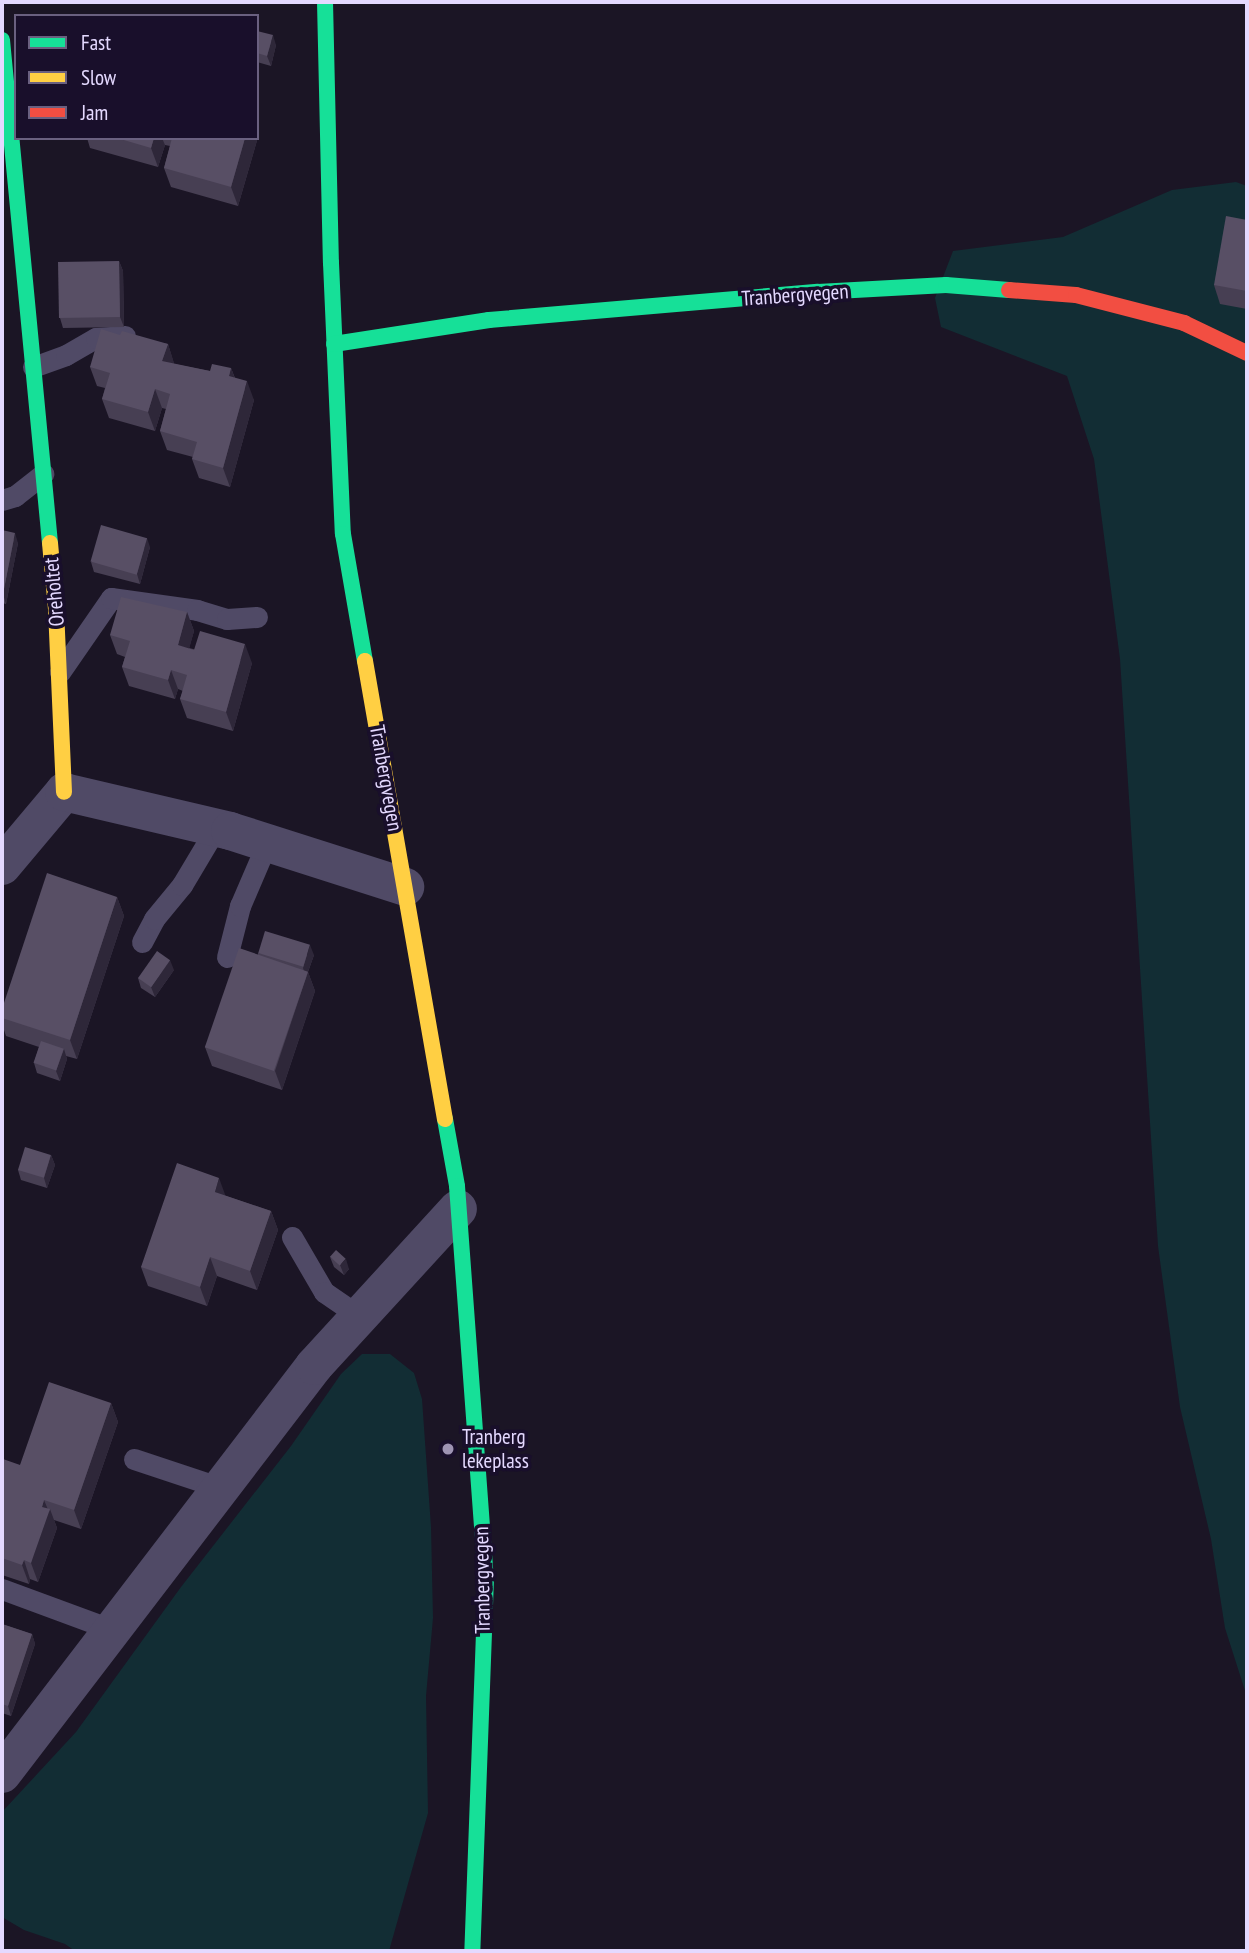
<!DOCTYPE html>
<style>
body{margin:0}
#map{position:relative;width:1249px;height:1953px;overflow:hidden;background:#1b1525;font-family:"PT Sans Narrow",sans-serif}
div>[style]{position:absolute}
.green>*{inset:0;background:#122d34}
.lane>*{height:21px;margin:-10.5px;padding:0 10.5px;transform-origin:10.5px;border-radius:10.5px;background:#504a66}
.street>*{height:38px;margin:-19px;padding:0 19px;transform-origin:19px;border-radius:19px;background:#504a66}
.fast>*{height:16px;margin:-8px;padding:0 8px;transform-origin:8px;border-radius:8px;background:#16e098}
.slow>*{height:16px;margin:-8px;padding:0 8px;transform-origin:8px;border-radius:8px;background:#ffcf43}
.jam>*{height:16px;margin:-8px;padding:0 8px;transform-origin:8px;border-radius:8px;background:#f24e42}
.wall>*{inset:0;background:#473f53}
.shaded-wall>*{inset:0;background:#2e2739}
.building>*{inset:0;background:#584f65;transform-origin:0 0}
.dots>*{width:19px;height:19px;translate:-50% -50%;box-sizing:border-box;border:4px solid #190f2b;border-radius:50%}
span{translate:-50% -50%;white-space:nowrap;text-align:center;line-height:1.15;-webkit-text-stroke:7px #190f2b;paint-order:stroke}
.street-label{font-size:21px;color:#e4d9ff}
.poi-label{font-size:21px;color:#e4d9ff}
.left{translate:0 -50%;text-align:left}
.frame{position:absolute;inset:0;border:4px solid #e4d9ff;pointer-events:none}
.legend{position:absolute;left:14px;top:14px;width:245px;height:126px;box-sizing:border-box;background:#190f2b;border:2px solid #6a6080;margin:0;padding:9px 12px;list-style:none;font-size:21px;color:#e4d9ff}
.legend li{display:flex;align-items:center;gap:14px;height:35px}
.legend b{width:35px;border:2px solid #6a6080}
</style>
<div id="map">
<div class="green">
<div style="clip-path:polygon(1236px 182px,1247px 186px,1247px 1697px,1225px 1628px,1211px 1539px,1180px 1407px,1158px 1246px,1120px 659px,1094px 459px,1067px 376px,941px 327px,935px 298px,953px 251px,1063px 237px,1172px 190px)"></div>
<div style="clip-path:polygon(362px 1354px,390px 1354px,414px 1373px,422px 1399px,431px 1527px,433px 1618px,426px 1696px,428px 1813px,389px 1951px,75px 1951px,65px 1944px,24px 1930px,2px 1917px,2px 1812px,76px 1732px,181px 1587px,291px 1446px,341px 1374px)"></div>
</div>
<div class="lane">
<div style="left:33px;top:367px;width:35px;rotate:-20deg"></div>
<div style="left:66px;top:355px;width:34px;rotate:-30deg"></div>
<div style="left:96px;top:338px;width:29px;rotate:-4deg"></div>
<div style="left:2px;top:500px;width:14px;rotate:-17deg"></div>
<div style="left:15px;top:496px;width:36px;rotate:-38deg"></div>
<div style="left:60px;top:672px;width:90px;rotate:-55.4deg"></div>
<div style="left:111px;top:598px;width:87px;rotate:7.9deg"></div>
<div style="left:197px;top:610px;width:31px;rotate:17deg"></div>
<div style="left:227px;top:619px;width:30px;rotate:-4deg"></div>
<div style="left:142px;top:942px;width:26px;rotate:-62deg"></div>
<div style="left:154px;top:919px;width:44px;rotate:-50.5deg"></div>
<div style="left:182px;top:885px;width:66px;rotate:-59.2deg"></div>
<div style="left:227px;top:957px;width:53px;rotate:-75.7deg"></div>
<div style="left:240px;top:906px;width:69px;rotate:-66.8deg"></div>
<div style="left:292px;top:1237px;width:64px;rotate:59.8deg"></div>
<div style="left:324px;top:1292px;width:42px;rotate:34.4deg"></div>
<div style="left:134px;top:1459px;width:92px;rotate:18.4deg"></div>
<div style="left:2px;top:1589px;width:118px;rotate:20.3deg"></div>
</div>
<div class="street">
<div style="left:2px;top:866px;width:97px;rotate:-50deg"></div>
<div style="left:64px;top:792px;width:171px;rotate:13.2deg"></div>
<div style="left:230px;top:831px;width:184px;rotate:17.7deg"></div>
<div style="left:2px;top:1774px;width:514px;rotate:-52.59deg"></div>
<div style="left:314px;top:1366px;width:213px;rotate:-47.5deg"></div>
</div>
<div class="fast">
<div style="left:325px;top:2px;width:261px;rotate:88.7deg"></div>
<div style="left:331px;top:263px;width:271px;rotate:87.5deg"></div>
<div style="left:343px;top:534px;width:129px;rotate:80.2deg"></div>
<div style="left:2px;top:40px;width:505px;rotate:84.55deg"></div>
<div style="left:334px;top:344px;width:157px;rotate:-8.8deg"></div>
<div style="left:489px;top:320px;width:330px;rotate:-4.9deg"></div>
<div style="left:818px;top:292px;width:128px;rotate:-3.1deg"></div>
<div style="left:946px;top:285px;width:63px;rotate:4.5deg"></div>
<div style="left:445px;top:1119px;width:68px;rotate:79.8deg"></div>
<div style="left:457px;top:1186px;width:393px;rotate:85.8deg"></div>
<div style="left:486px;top:1578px;width:373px;rotate:92.1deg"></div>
</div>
<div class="slow">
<div style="left:50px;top:543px;width:66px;rotate:84.8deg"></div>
<div style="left:56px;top:609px;width:183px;rotate:87.5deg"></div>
<div style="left:365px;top:661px;width:465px;rotate:80.1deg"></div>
</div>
<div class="jam">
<div style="left:1009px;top:290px;width:67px;rotate:4.3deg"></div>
<div style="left:1076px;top:295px;width:112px;rotate:14.5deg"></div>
<div style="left:1184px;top:323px;width:70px;rotate:25.5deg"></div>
</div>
<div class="wall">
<div style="clip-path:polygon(257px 31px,276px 45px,271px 66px,257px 62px)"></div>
<div style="clip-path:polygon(257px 135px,258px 137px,238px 206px,171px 187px,164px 168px,170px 146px,165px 145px,158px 167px,90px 148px,87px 138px,257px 138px)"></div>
<div style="clip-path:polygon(1247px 220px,1247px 309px,1220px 304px,1214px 285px)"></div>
<div style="clip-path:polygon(119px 261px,123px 271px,124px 327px,63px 328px,60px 318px)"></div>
<div style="clip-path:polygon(120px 335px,168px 344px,174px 364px,210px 371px,231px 368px,235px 378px,254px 400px,230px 487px,199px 478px,192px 459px,193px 457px,167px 450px,160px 431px,166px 409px,162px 408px,155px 431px,109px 418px,102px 399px,105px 388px,97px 386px,90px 367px)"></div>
<div style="clip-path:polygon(2px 530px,18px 543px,6px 604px,2px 603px)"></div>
<div style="clip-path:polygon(150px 547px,140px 584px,94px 572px,91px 562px)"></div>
<div style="clip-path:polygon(187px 612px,194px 631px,189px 648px,252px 663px,233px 731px,187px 718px,180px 699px,183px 691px,178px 689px,175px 699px,129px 686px,122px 667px,125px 657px,117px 654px,110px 635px)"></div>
<div style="clip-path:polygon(117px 897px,124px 916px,77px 1059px,66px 1056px,67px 1059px,60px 1081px,37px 1073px,34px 1063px,39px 1047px,6px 1036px,2px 1024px,2px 1009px)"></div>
<div style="clip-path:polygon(258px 953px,314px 955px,308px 972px,315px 991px,282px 1090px,212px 1066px,205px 1047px,258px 954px)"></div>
<div style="clip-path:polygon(174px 970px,155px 997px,141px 988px,138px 978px)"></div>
<div style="clip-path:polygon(51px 1155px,55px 1165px,47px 1188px,21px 1180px,18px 1170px)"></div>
<div style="clip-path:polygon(226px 1196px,271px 1211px,278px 1230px,257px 1290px,217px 1276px,207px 1306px,148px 1286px,141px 1267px)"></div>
<div style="clip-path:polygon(330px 1257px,349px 1269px,344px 1275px,334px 1267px)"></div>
<div style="clip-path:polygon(111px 1403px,118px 1422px,81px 1529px,54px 1520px,57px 1528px,38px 1582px,30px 1579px,29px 1584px,2px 1575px,2px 1463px,20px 1465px)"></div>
<div style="clip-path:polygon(2px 1624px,32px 1634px,35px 1644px,11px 1716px,2px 1713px)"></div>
</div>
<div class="shaded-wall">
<div style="clip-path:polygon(273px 35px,276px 45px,271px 66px,267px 56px)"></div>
<div style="clip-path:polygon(257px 135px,258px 137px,238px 206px,231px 187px,245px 138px,257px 138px)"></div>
<div style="clip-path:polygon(154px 138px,162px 138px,165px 145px,158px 167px,151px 148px)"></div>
<div style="clip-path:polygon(119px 261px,123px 271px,124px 327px,120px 317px)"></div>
<div style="clip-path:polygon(168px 344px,174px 363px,169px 380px,162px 361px)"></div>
<div style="clip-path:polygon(231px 368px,238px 387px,229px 376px)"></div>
<div style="clip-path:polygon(247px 381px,254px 400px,230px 487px,223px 468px)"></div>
<div style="clip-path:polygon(155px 389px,162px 408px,155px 431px,148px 412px)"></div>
<div style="clip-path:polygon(15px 533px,18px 543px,6px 604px,3px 594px)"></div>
<div style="clip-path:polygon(147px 538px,150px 547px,140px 584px,137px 574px)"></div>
<div style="clip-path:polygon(187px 612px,194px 631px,185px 664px,178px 645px)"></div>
<div style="clip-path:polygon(245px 644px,252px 663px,233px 731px,226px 712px)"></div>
<div style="clip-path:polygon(171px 670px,178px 689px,175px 699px,168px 680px)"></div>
<div style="clip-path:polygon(117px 897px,124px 916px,77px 1059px,70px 1040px)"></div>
<div style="clip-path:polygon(310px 945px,314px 955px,306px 977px,303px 968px)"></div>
<div style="clip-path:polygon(170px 960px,174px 970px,155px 997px,151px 987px)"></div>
<div style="clip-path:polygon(308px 972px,315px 991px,282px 1090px,275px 1071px)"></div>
<div style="clip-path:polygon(64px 1049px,67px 1059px,60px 1081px,56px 1071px)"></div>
<div style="clip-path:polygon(51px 1155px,55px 1165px,47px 1188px,44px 1178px)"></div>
<div style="clip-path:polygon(219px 1178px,226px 1197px,215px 1192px)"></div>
<div style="clip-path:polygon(271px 1211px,278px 1230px,257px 1290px,250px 1271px)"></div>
<div style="clip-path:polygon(210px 1257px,217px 1276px,207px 1306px,200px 1287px)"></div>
<div style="clip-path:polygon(346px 1259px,349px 1269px,344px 1275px,340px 1265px)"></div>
<div style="clip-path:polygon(111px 1403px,118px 1422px,81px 1529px,74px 1510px)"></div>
<div style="clip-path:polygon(44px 1500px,49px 1512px,50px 1509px,57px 1528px,38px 1582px,31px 1563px,42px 1507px)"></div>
<div style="clip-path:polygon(24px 1560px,30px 1579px,29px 1584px,22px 1565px)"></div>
<div style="clip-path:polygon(32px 1634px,35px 1644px,11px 1716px,8px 1706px)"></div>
</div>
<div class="building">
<div style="clip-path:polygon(257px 31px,273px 35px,267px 56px,257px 53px)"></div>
<div style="clip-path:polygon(117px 138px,154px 138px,151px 148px)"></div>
<div style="clip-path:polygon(172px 138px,245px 138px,231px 187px,164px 168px)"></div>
<div style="clip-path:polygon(1226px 216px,1247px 220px,1247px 291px,1214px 285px)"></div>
<div style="left:119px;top:261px;width:56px;height:61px;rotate:89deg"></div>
<div style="clip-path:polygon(101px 329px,120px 335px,122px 331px,168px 344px,162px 361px,210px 371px,212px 364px,231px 368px,229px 376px,247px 381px,223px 468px,192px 459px,197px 442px,160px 431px,170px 394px,155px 389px,148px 412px,102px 399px,110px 373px,90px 367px)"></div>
<div style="left:101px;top:525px;width:48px;height:38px;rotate:16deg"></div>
<div style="clip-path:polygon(2px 530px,15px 533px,3px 594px,2px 594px)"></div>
<div style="clip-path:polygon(121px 597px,187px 612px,178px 645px,194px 650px,200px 631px,245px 644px,226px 712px,180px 699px,187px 675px,171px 670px,168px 680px,122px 667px,130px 641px,110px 635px)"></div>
<div style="clip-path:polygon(47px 873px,117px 897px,70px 1040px,2px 1018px,2px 1009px)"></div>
<div style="left:265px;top:931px;width:47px;height:23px;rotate:17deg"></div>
<div style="left:239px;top:948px;width:73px;height:105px;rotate:19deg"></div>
<div style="left:157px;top:951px;width:16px;height:33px;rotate:35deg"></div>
<div style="left:41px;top:1041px;width:24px;height:23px;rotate:19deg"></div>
<div style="left:25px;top:1147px;width:27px;height:24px;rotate:17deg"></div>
<div style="clip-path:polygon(177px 1163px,219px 1178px,215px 1192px,271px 1211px,250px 1271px,210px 1257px,200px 1287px,141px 1267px)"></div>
<div style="left:336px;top:1250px;width:13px;height:9px;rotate:42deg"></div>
<div style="clip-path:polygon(49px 1382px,111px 1403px,74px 1510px,44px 1500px,42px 1507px,50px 1509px,31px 1563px,24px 1560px,22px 1565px,2px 1558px,2px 1463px,3px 1459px,20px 1465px)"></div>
<div style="clip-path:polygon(2px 1624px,32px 1634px,8px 1706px,2px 1704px)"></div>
</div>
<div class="dots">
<div style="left:448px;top:1449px;background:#9e94b3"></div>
</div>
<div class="street-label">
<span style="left:795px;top:295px;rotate:-4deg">Tranbergvegen</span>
<span style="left:54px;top:592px;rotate:-95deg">Oreholtet</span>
<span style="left:386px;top:778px;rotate:80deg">Tranbergvegen</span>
<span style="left:482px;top:1580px;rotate:-91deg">Tranbergvegen</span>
</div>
<div class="poi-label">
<span class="left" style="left:462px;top:1449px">Tranberg<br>lekeplass</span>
</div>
<div class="frame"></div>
<ul class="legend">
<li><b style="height:9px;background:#16e098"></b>Fast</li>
<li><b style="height:9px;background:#ffcf43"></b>Slow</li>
<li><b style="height:9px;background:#f24e42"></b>Jam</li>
</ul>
</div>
